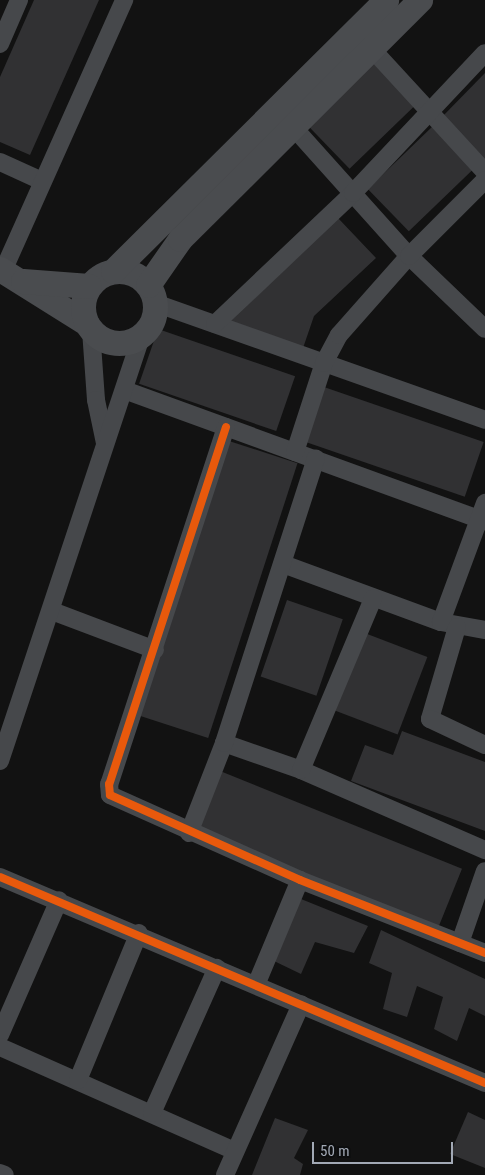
<!DOCTYPE html>
<style>
body{margin:0}
#map{position:relative;width:485px;height:1175px;overflow:hidden;background:#121212;font-family:"Roboto Condensed",sans-serif}
div>[style]{position:absolute}
.building>*{inset:0;background:#313133;transform-origin:0 0}
.street>*{height:18px;margin:-9px;padding:0 9px;transform-origin:9px;border-radius:9px;background:#46484b}
.secondary>*{height:25px;margin:-12.5px;padding:0 12.5px;transform-origin:12.5px;border-radius:12.5px;background:#4a4c4f}
.secondary>.ring{margin:-12.5px;padding:0;box-sizing:content-box;background:none;border:25px solid #4a4c4f;border-radius:50%}
.cycleway>*{height:8px;margin:-4px;padding:0 4px;transform-origin:4px;border-radius:4px;background:#e8590c}
span{translate:-50% -50%;white-space:nowrap;text-align:center;line-height:1.15;-webkit-text-stroke:4.5px #0c0d0e;paint-order:stroke}
.scale{position:absolute;left:312px;top:1142px;width:141px;height:22px;box-sizing:border-box;border:2px solid #a2a9b5;border-top:0;padding-left:6px;font-size:15px;line-height:18px;white-space:nowrap;color:#a2a9b5;-webkit-text-stroke:4px #0c0d0e;paint-order:stroke}
</style>
<div id="map">
<div class="building">
<div style="clip-path:polygon(34px 0,99px 0,30px 155px,0 142px,0 77px)"></div>
<div style="left:374px;top:63px;width:59px;height:91px;rotate:46deg"></div>
<div style="clip-path:polygon(485px 73px,485px 163px,440px 119px)"></div>
<div style="left:434px;top:125px;width:59px;height:92px;rotate:46deg"></div>
<div style="clip-path:polygon(338px 218px,376px 258px,314px 316px,302px 351px,228px 324px)"></div>
<div style="left:158px;top:329px;width:145px;height:58px;rotate:19deg"></div>
<div style="left:321px;top:386px;width:172px;height:58px;rotate:19deg"></div>
<div style="left:229px;top:441px;width:72px;height:289px;rotate:18deg"></div>
<div style="left:287px;top:600px;width:59px;height:81px;rotate:19deg"></div>
<div style="left:362px;top:632px;width:70px;height:83px;rotate:21deg"></div>
<div style="clip-path:polygon(402px 731px,485px 762px,485px 831px,351px 781px,365px 745px,393px 755px)"></div>
<div style="left:220px;top:771px;width:261px;height:66px;rotate:22deg"></div>
<div style="clip-path:polygon(301px 899px,368px 926px,354px 953px,315px 942px,301px 974px,274px 961px)"></div>
<div style="clip-path:polygon(381px 930px,485px 979px,485px 1016px,469px 1008px,457px 1041px,434px 1029px,443px 997px,417px 986px,407px 1017px,383px 1009px,392px 973px,369px 963px)"></div>
<div style="clip-path:polygon(468px 1112px,485px 1120px,485px 1168px,450px 1154px)"></div>
<div style="clip-path:polygon(275px 1118px,308px 1130px,294px 1158px,303px 1164px,300px 1175px,252px 1175px)"></div>
</div>
<div class="street">
<div style="left:0;top:44px;width:48px;rotate:-66.6deg"></div>
<div style="left:371px;top:48px;width:168px;rotate:47.4deg"></div>
<div style="left:286px;top:119px;width:184px;rotate:48.1deg"></div>
<div style="left:409px;top:256px;width:105px;rotate:43.8deg"></div>
<div style="left:0;top:162px;width:46px;rotate:24.3deg"></div>
<div style="left:3px;top:271px;width:297px;rotate:-65.9deg"></div>
<div style="left:155px;top:303px;width:350px;rotate:19.5deg"></div>
<div style="left:215px;top:324px;width:190px;rotate:-43.5deg"></div>
<div style="left:353px;top:193px;width:192px;rotate:-46.7deg"></div>
<div style="left:91px;top:330px;width:70px;rotate:85.9deg"></div>
<div style="left:96px;top:400px;width:44px;rotate:78.2deg"></div>
<div style="left:127px;top:391px;width:381px;rotate:20deg"></div>
<div style="left:226px;top:427px;width:376px;rotate:108.1deg"></div>
<div style="left:109px;top:784px;width:11px;rotate:85deg"></div>
<div style="left:110px;top:795px;width:208px;rotate:24.1deg"></div>
<div style="left:300px;top:880px;width:199px;rotate:21.5deg"></div>
<div style="left:295px;top:452px;width:94px;rotate:-72deg"></div>
<div style="left:324px;top:363px;width:32px;rotate:-62deg"></div>
<div style="left:339px;top:335px;width:106px;rotate:-48.5deg"></div>
<div style="left:409px;top:256px;width:107px;rotate:-45deg"></div>
<div style="left:283px;top:564px;width:168px;rotate:20.2deg"></div>
<div style="left:441px;top:622px;width:45px;rotate:10.3deg"></div>
<div style="left:52px;top:611px;width:110px;rotate:20.7deg"></div>
<div style="left:441px;top:622px;width:127px;rotate:-69.7deg"></div>
<div style="left:457px;top:627px;width:96px;rotate:106.4deg"></div>
<div style="left:430px;top:719px;width:61px;rotate:25.3deg"></div>
<div style="left:224px;top:743px;width:82px;rotate:19.3deg"></div>
<div style="left:301px;top:770px;width:201px;rotate:23.5deg"></div>
<div style="left:0;top:761px;width:450px;rotate:-71.6deg"></div>
<div style="left:301px;top:770px;width:186px;rotate:-67.2deg"></div>
<div style="left:189px;top:833px;width:97px;rotate:-68.7deg"></div>
<div style="left:224px;top:743px;width:299px;rotate:-72.1deg"></div>
<div style="left:0;top:877px;width:527px;rotate:23.01deg"></div>
<div style="left:460px;top:943px;width:76px;rotate:-70.9deg"></div>
<div style="left:256px;top:985px;width:114px;rotate:-67.3deg"></div>
<div style="left:0;top:1035px;width:147px;rotate:-66.4deg"></div>
<div style="left:0;top:1047px;width:257px;rotate:23.9deg"></div>
<div style="left:78px;top:1080px;width:159px;rotate:-67.5deg"></div>
<div style="left:152px;top:1113px;width:159px;rotate:-65.9deg"></div>
<div style="left:0;top:1173px;width:5px;rotate:22deg"></div>
<div style="left:225px;top:1175px;width:187px;rotate:-66deg"></div>
</div>
<div class="secondary">
<div style="left:0;top:269px;width:102px;rotate:32.1deg"></div>
<div class="ring" style="left:83px;top:271px;width:47px;height:47px"></div>
<div style="left:113px;top:271px;width:385px;rotate:-44.8deg"></div>
<div style="left:23px;top:281px;width:66px;rotate:4.3deg"></div>
<div style="left:148px;top:285px;width:56px;rotate:-55.2deg"></div>
<div style="left:180px;top:239px;width:339px;rotate:-44.9deg"></div>
</div>
<div class="cycleway">
<div style="left:226px;top:427px;width:376px;rotate:108.1deg"></div>
<div style="left:109px;top:784px;width:11px;rotate:85deg"></div>
<div style="left:110px;top:795px;width:208px;rotate:24.1deg"></div>
<div style="left:300px;top:880px;width:199px;rotate:21.5deg"></div>
<div style="left:0;top:877px;width:527px;rotate:23.01deg"></div>
</div>
<div class="scale">50 m</div>
</div>
